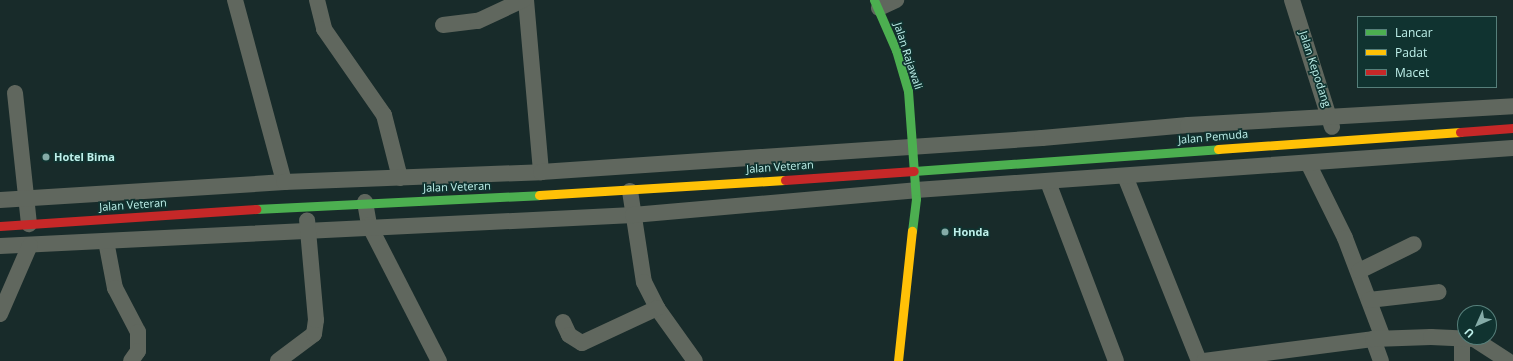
<!DOCTYPE html>
<style>
body{margin:0}
#map{position:relative;width:1513px;height:361px;overflow:hidden;background:#182b2a;font-family:"Open Sans",sans-serif}
div>[style]{position:absolute}
.street>*{height:16px;margin:-8px;padding:0 8px;transform-origin:8px;border-radius:8px;background:#60675e}
.fast>*{height:9px;margin:-4.5px;padding:0 4.5px;transform-origin:4.5px;border-radius:4.5px;background:#4caf50}
.slow>*{height:9px;margin:-4.5px;padding:0 4.5px;transform-origin:4.5px;border-radius:4.5px;background:#ffc107}
.jam>*{height:9px;margin:-4.5px;padding:0 4.5px;transform-origin:4.5px;border-radius:4.5px;background:#c62828}
.dots>*{width:11px;height:11px;translate:-50% -50%;box-sizing:border-box;border:2px solid #103330;border-radius:50%}
span{translate:-50% -50%;white-space:nowrap;text-align:center;line-height:1.15;-webkit-text-stroke:3.5px #103330;paint-order:stroke}
.street-label{font-size:11px;color:#bef0ea}
.poi-label{font-size:11px;color:#bef0ea;font-weight:700}
.left{translate:0 -50%;text-align:left}
.legend{position:absolute;left:1357px;top:16px;width:140px;height:72px;box-sizing:border-box;background:#103330;border:1px solid #567f7a;margin:0;padding:5px 7px;list-style:none;font-size:12px;color:#bef0ea}
.legend li{display:flex;align-items:center;gap:8px;height:20px}
.legend b{width:20px;border:1px solid #567f7a}
.north{position:absolute;left:1457px;top:305px;width:40px;height:40px;box-sizing:border-box;background:#103330;border:1px solid #567f7a;border-radius:50%;rotate:225deg;font-size:11px;font-weight:700;line-height:16px;text-align:center;color:#bef0ea}
.north::after{content:'';display:block;margin:auto;width:14px;height:18px;background:#84aba7;clip-path:polygon(50% 0,100% 100%,50% 72%,0 100%)}
</style>
<div id="map">
<div class="street">
<div style="left:235px;top:0;width:188px;rotate:74.9deg"></div>
<div style="left:317px;top:0;width:30px;rotate:76deg"></div>
<div style="left:324px;top:29px;width:105px;rotate:55.1deg"></div>
<div style="left:384px;top:115px;width:65px;rotate:75.7deg"></div>
<div style="left:526px;top:0;width:173px;rotate:85deg"></div>
<div style="left:1292px;top:0;width:133px;rotate:72.5deg"></div>
<div style="left:879px;top:8px;width:19px;rotate:-25deg"></div>
<div style="left:443px;top:25px;width:35px;rotate:-7deg"></div>
<div style="left:478px;top:21px;width:50px;rotate:-25deg"></div>
<div style="left:15px;top:93px;width:132px;rotate:83.9deg"></div>
<div style="left:1309px;top:165px;width:81px;rotate:63.7deg"></div>
<div style="left:1345px;top:238px;width:107px;rotate:69.2deg"></div>
<div style="left:1125px;top:176px;width:199px;rotate:68.2deg"></div>
<div style="left:1048px;top:182px;width:191px;rotate:69.2deg"></div>
<div style="left:630px;top:191px;width:92px;rotate:81.3deg"></div>
<div style="left:644px;top:282px;width:29px;rotate:63deg"></div>
<div style="left:657px;top:308px;width:65px;rotate:54.4deg"></div>
<div style="left:0;top:200px;width:285px;rotate:-3.6deg"></div>
<div style="left:284px;top:182px;width:257px;rotate:-2.2deg"></div>
<div style="left:541px;top:172px;width:502px;rotate:-3.88deg"></div>
<div style="left:1042px;top:138px;width:147px;rotate:-5.1deg"></div>
<div style="left:1188px;top:125px;width:326px;rotate:-3.3deg"></div>
<div style="left:365px;top:202px;width:23px;rotate:80deg"></div>
<div style="left:369px;top:225px;width:153px;rotate:62.8deg"></div>
<div style="left:106px;top:241px;width:48px;rotate:79.2deg"></div>
<div style="left:115px;top:288px;width:50px;rotate:62.4deg"></div>
<div style="left:138px;top:332px;width:19px;rotate:90deg"></div>
<div style="left:138px;top:351px;width:12px;rotate:125deg"></div>
<div style="left:0;top:246px;width:634px;rotate:-2.8deg"></div>
<div style="left:633px;top:215px;width:284px;rotate:-5deg"></div>
<div style="left:916px;top:190px;width:598px;rotate:-4.02deg"></div>
<div style="left:1359px;top:271px;width:61px;rotate:-26.1deg"></div>
<div style="left:1369px;top:300px;width:70px;rotate:-6.5deg"></div>
<div style="left:0;top:314px;width:75px;rotate:-66.5deg"></div>
<div style="left:563px;top:322px;width:14px;rotate:65deg"></div>
<div style="left:569px;top:335px;width:15px;rotate:32deg"></div>
<div style="left:582px;top:343px;width:83px;rotate:-25deg"></div>
<div style="left:1462px;top:338px;width:23px;rotate:90deg"></div>
<div style="left:1373px;top:339px;width:23px;rotate:70deg"></div>
<div style="left:278px;top:361px;width:45px;rotate:-36.9deg"></div>
<div style="left:314px;top:334px;width:14px;rotate:-82deg"></div>
<div style="left:316px;top:320px;width:100px;rotate:-95.1deg"></div>
<div style="left:1204px;top:361px;width:170px;rotate:-7.4deg"></div>
<div style="left:1373px;top:339px;width:58px;rotate:-2deg"></div>
<div style="left:1431px;top:337px;width:43px;rotate:2.7deg"></div>
<div style="left:1474px;top:339px;width:40px;rotate:32.9deg"></div>
</div>
<div class="fast">
<div style="left:874px;top:0;width:55px;rotate:66.3deg"></div>
<div style="left:896px;top:50px;width:43px;rotate:73.7deg"></div>
<div style="left:908px;top:91px;width:108px;rotate:85.8deg"></div>
<div style="left:916px;top:199px;width:32px;rotate:97deg"></div>
<div style="left:914px;top:171px;width:305px;rotate:-4.1deg"></div>
<div style="left:256px;top:209px;width:283px;rotate:-2.8deg"></div>
</div>
<div class="slow">
<div style="left:1218px;top:149px;width:243px;rotate:-4deg"></div>
<div style="left:539px;top:195px;width:246px;rotate:-3.5deg"></div>
<div style="left:898px;top:361px;width:131px;rotate:-83.9deg"></div>
</div>
<div class="jam">
<div style="left:1460px;top:132px;width:53px;rotate:-4.3deg"></div>
<div style="left:785px;top:180px;width:129px;rotate:-4deg"></div>
<div style="left:0;top:226px;width:257px;rotate:-3.8deg"></div>
</div>
<div class="dots">
<div style="left:46px;top:157px;background:#84aba7"></div>
<div style="left:945px;top:232px;background:#84aba7"></div>
</div>
<div class="street-label">
<span style="left:908px;top:56px;rotate:72deg">Jalan Rajawali</span>
<span style="left:1315px;top:69px;rotate:72deg">Jalan Kepodang</span>
<span style="left:1213px;top:137px;rotate:-5deg">Jalan Pemuda</span>
<span style="left:780px;top:167px;rotate:-4deg">Jalan Veteran</span>
<span style="left:457px;top:187px;rotate:-2deg">Jalan Veteran</span>
<span style="left:133px;top:205px;rotate:-4deg">Jalan Veteran</span>
</div>
<div class="poi-label">
<span class="left" style="left:54px;top:157px">Hotel Bima</span>
<span class="left" style="left:953px;top:232px">Honda</span>
</div>
<ul class="legend">
<li><b style="height:5px;background:#4caf50"></b>Lancar</li>
<li><b style="height:5px;background:#ffc107"></b>Padat</li>
<li><b style="height:5px;background:#c62828"></b>Macet</li>
</ul>
<div class="north">U</div>
</div>
